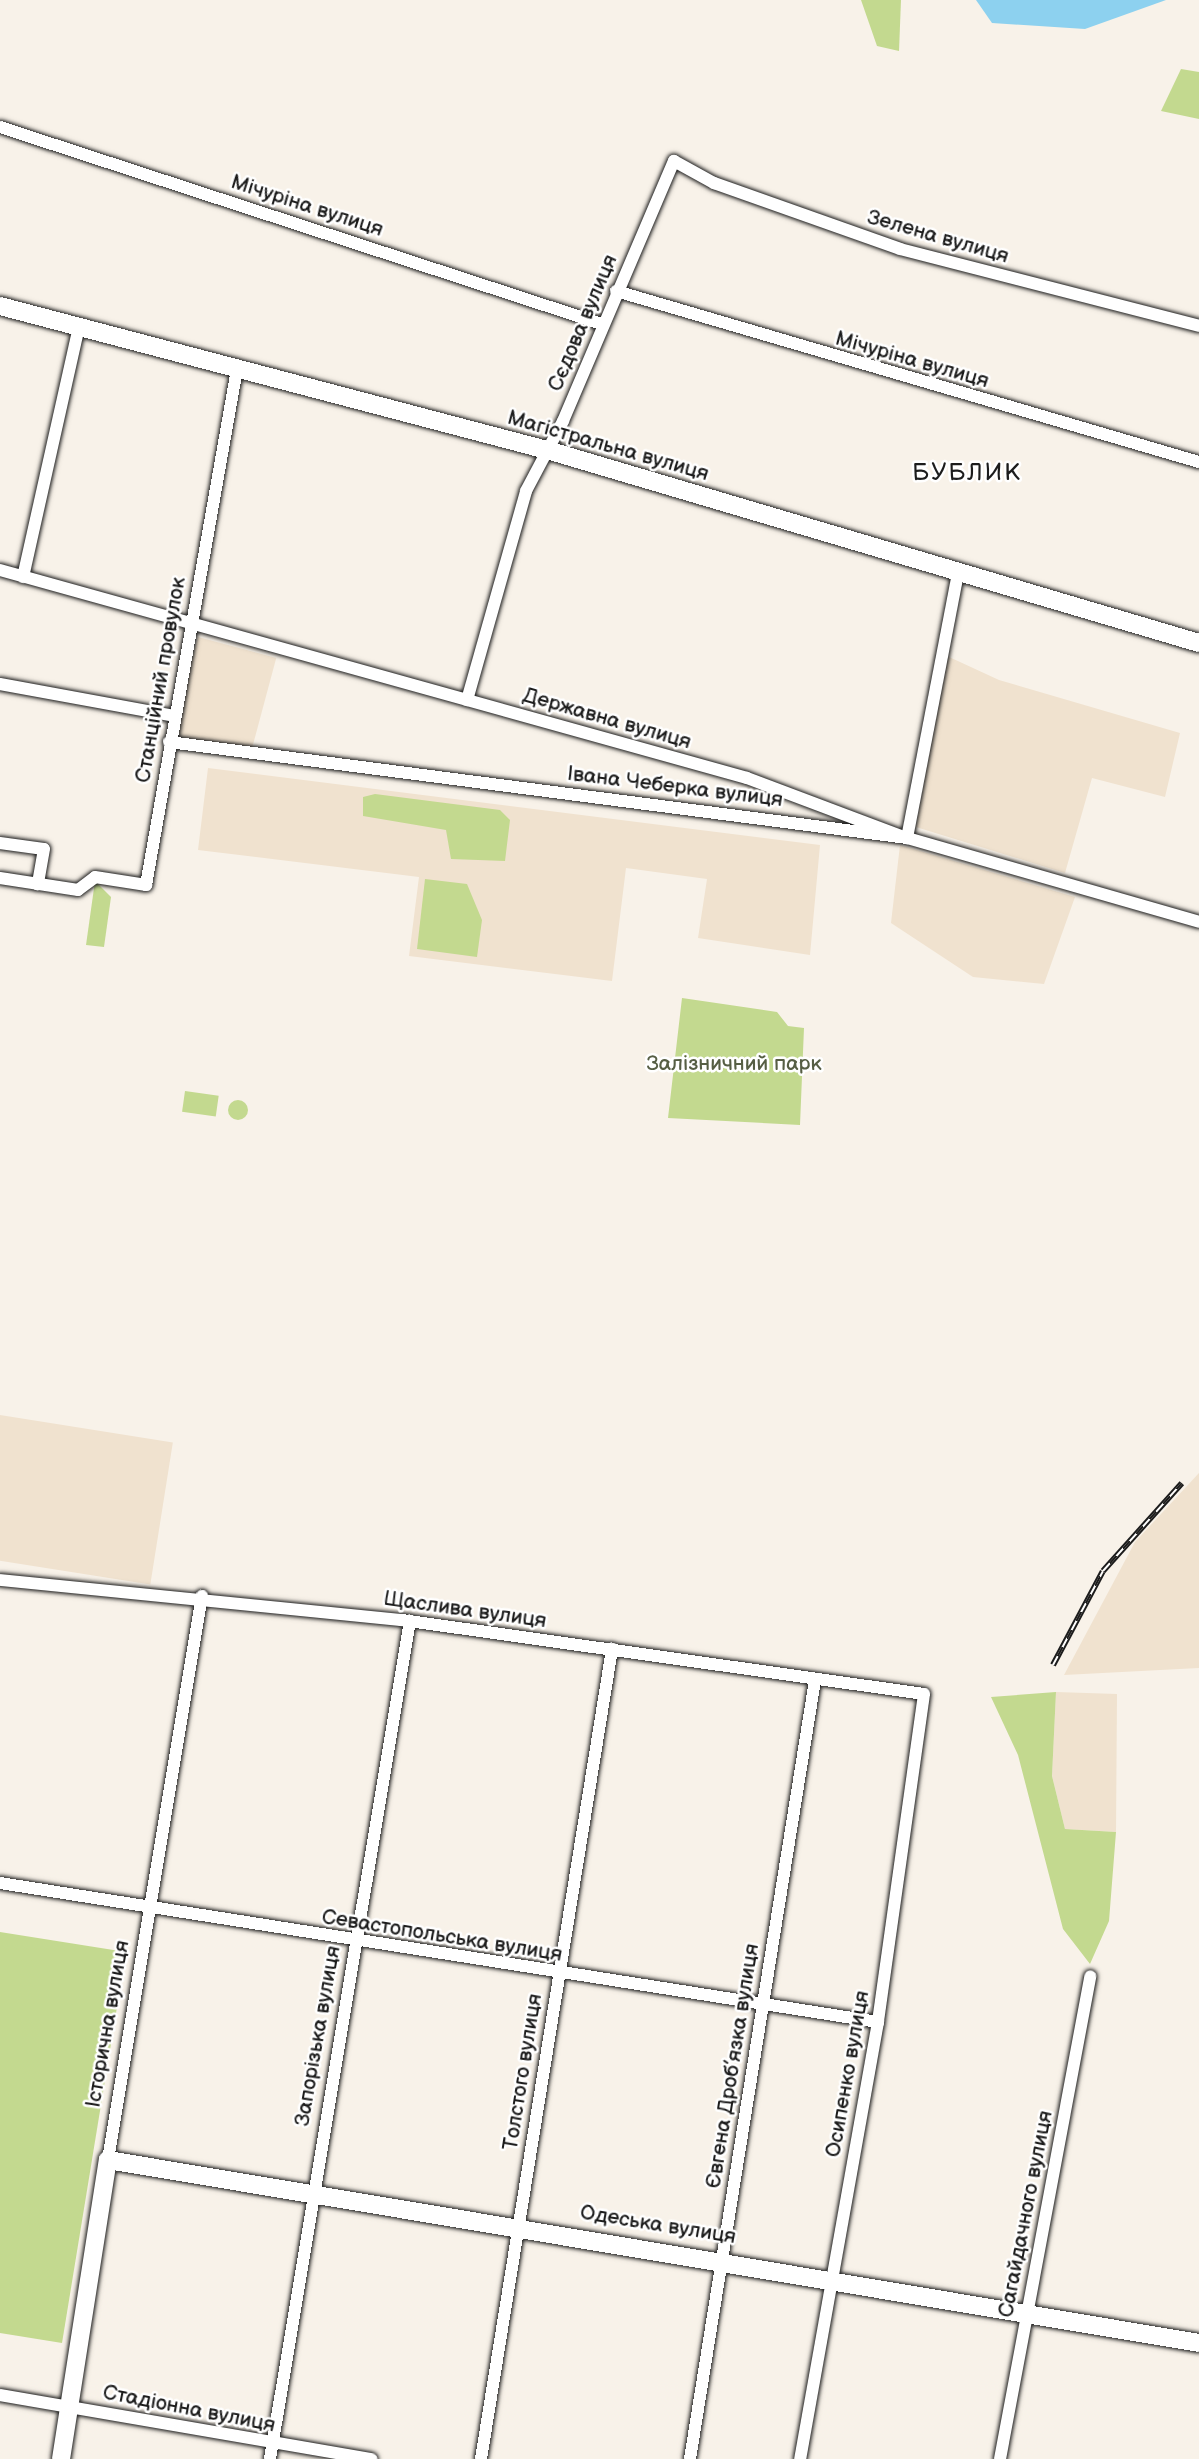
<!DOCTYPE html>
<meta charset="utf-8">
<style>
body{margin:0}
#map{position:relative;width:1199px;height:2459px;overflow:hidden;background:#f8f2e9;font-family:"Balsamiq Sans",sans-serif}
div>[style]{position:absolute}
.built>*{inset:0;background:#f0e2cf;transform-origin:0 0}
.green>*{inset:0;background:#c3d98f;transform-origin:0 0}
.round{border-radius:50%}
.water>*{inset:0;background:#8dd1ef}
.roads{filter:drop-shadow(0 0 2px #1c1c1c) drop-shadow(0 0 2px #1c1c1c)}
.street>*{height:12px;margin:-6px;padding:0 6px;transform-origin:6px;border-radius:6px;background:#fff}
.secondary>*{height:18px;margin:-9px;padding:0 9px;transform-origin:9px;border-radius:9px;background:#fff}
.rail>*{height:6px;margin-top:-3px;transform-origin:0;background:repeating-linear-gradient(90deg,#fff 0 10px,#1c1c1c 0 20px);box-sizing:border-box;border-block:2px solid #1c1c1c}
span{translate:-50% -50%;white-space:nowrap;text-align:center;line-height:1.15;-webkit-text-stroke:5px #fff;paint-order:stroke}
.street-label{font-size:21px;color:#1c1c1c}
.park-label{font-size:21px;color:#565e44}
.quarter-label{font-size:24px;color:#1c1c1c;letter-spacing:2px}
</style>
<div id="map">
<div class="built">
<div style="left:198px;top:637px;width:81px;height:101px;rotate:15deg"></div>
<div style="clip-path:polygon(947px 656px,999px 680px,1180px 733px,1165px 797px,1092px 778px,1065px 873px,916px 827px)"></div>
<div style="clip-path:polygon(208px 768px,820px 845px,810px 955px,698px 938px,707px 879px,626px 868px,612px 981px,409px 956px,419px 877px,198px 850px)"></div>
<div style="clip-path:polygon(900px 845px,1075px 897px,1044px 984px,973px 977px,891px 923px)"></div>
<div style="left:0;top:1415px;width:175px;height:144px;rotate:9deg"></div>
<div style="clip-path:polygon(1199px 1473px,1199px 1668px,1064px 1675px,1135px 1542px)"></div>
<div style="clip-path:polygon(1056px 1692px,1117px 1694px,1116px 1832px,1065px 1829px,1052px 1776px)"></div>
</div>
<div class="green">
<div style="clip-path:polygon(861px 0,901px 0,899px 51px,877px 46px)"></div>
<div style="clip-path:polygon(1181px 69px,1199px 72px,1199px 119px,1161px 111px)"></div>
<div style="clip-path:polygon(375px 794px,500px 810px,510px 820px,505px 861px,451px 859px,446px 830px,363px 816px,363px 797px)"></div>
<div style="clip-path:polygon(425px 879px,467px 884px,482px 920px,477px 957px,417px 949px)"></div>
<div style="clip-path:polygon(95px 881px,111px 897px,104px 947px,86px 945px)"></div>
<div style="clip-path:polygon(682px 998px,777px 1012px,788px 1026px,804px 1028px,800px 1125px,668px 1118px)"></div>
<div style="left:185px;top:1091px;width:34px;height:21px;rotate:8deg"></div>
<div class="round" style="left:228px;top:1100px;width:20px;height:20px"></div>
<div style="clip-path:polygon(1056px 1692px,1052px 1776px,1065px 1829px,1116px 1832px,1109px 1921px,1090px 1964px,1063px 1929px,1018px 1755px,991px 1697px)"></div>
<div style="clip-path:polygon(0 1932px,126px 1952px,62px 2343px,0 2333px)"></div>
</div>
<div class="water">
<div style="clip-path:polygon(976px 0,1166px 0,1085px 29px,992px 23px)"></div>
</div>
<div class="roads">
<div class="street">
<div style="left:0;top:127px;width:633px;rotate:18.12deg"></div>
<div style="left:616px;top:291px;width:608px;rotate:16.35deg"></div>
<div style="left:0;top:570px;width:775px;rotate:15.56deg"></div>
<div style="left:747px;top:778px;width:171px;rotate:20.6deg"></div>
<div style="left:907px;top:838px;width:304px;rotate:16deg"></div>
<div style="left:23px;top:577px;width:256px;rotate:-77.4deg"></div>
<div style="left:0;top:684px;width:177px;rotate:10.4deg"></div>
<div style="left:467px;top:700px;width:217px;rotate:-74.2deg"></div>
<div style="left:526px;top:491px;width:79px;rotate:-62.1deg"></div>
<div style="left:563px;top:421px;width:283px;rotate:-66.9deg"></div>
<div style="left:674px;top:161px;width:46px;rotate:28.8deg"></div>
<div style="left:714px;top:183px;width:197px;rotate:19.5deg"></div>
<div style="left:900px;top:249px;width:309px;rotate:14.4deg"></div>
<div style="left:169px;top:742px;width:744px;rotate:7.41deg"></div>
<div style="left:907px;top:838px;width:271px;rotate:-79.1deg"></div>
<div style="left:0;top:843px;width:44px;rotate:7.8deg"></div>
<div style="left:44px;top:849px;width:36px;rotate:100deg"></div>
<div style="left:0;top:878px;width:79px;rotate:8.7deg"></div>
<div style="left:78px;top:890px;width:21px;rotate:-37deg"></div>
<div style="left:95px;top:877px;width:52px;rotate:8.9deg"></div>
<div style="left:146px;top:885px;width:524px;rotate:-80deg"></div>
<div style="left:0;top:1580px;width:404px;rotate:5.7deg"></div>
<div style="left:402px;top:1620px;width:527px;rotate:8.07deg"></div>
<div style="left:924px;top:1694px;width:331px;rotate:98deg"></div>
<div style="left:878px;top:2022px;width:444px;rotate:100.1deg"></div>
<div style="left:0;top:1883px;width:889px;rotate:9deg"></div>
<div style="left:108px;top:2160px;width:572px;rotate:-80.54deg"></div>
<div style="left:0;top:2395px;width:377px;rotate:9.8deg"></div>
<div style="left:270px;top:2459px;width:850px;rotate:-80.52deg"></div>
<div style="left:481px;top:2459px;width:821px;rotate:-80.81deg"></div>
<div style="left:690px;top:2459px;width:789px;rotate:-80.88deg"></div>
<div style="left:1000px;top:2459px;width:491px;rotate:-79.4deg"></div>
</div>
<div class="secondary">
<div style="left:0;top:306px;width:566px;rotate:14.75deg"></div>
<div style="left:547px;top:450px;width:680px;rotate:16.49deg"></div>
<div style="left:61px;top:2459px;width:303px;rotate:-81.1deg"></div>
<div style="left:108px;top:2160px;width:1106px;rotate:9.52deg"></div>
</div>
</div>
<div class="rail">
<div style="left:1053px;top:1665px;width:106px;rotate:-62deg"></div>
<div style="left:1103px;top:1571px;width:118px;rotate:-48.1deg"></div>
</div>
<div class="street-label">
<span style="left:307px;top:206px;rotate:18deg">Мічуріна вулиця</span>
<span style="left:938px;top:237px;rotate:16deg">Зелена вулиця</span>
<span style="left:583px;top:323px;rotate:-67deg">Сєдова вулиця</span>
<span style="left:912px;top:360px;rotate:16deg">Мічуріна вулиця</span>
<span style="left:608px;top:446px;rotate:16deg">Магістральна вулиця</span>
<span style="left:161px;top:680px;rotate:-80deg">Станційний провулок</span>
<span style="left:607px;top:719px;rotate:16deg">Державна вулиця</span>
<span style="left:675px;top:787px;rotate:7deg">Івана Чеберка вулиця</span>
<span style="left:465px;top:1610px;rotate:8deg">Щаслива вулиця</span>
<span style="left:442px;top:1936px;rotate:9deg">Севастопольська вулиця</span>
<span style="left:108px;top:2024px;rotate:-80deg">Історична вулиця</span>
<span style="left:318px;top:2036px;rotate:-80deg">Запорізька вулиця</span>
<span style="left:733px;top:2066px;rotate:-81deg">Євгена Дроб’язка вулиця</span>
<span style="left:523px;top:2072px;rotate:-81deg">Толстого вулиця</span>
<span style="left:848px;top:2074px;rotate:-80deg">Осипенко вулиця</span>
<span style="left:1026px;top:2214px;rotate:-79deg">Сагайдачного вулиця</span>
<span style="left:658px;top:2225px;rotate:9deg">Одеська вулиця</span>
<span style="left:189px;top:2409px;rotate:11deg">Стадіонна вулиця</span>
</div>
<div class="park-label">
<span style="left:734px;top:1064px">Залізничний парк</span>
</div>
<div class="quarter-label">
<span style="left:967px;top:473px">БУБЛИК</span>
</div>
</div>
